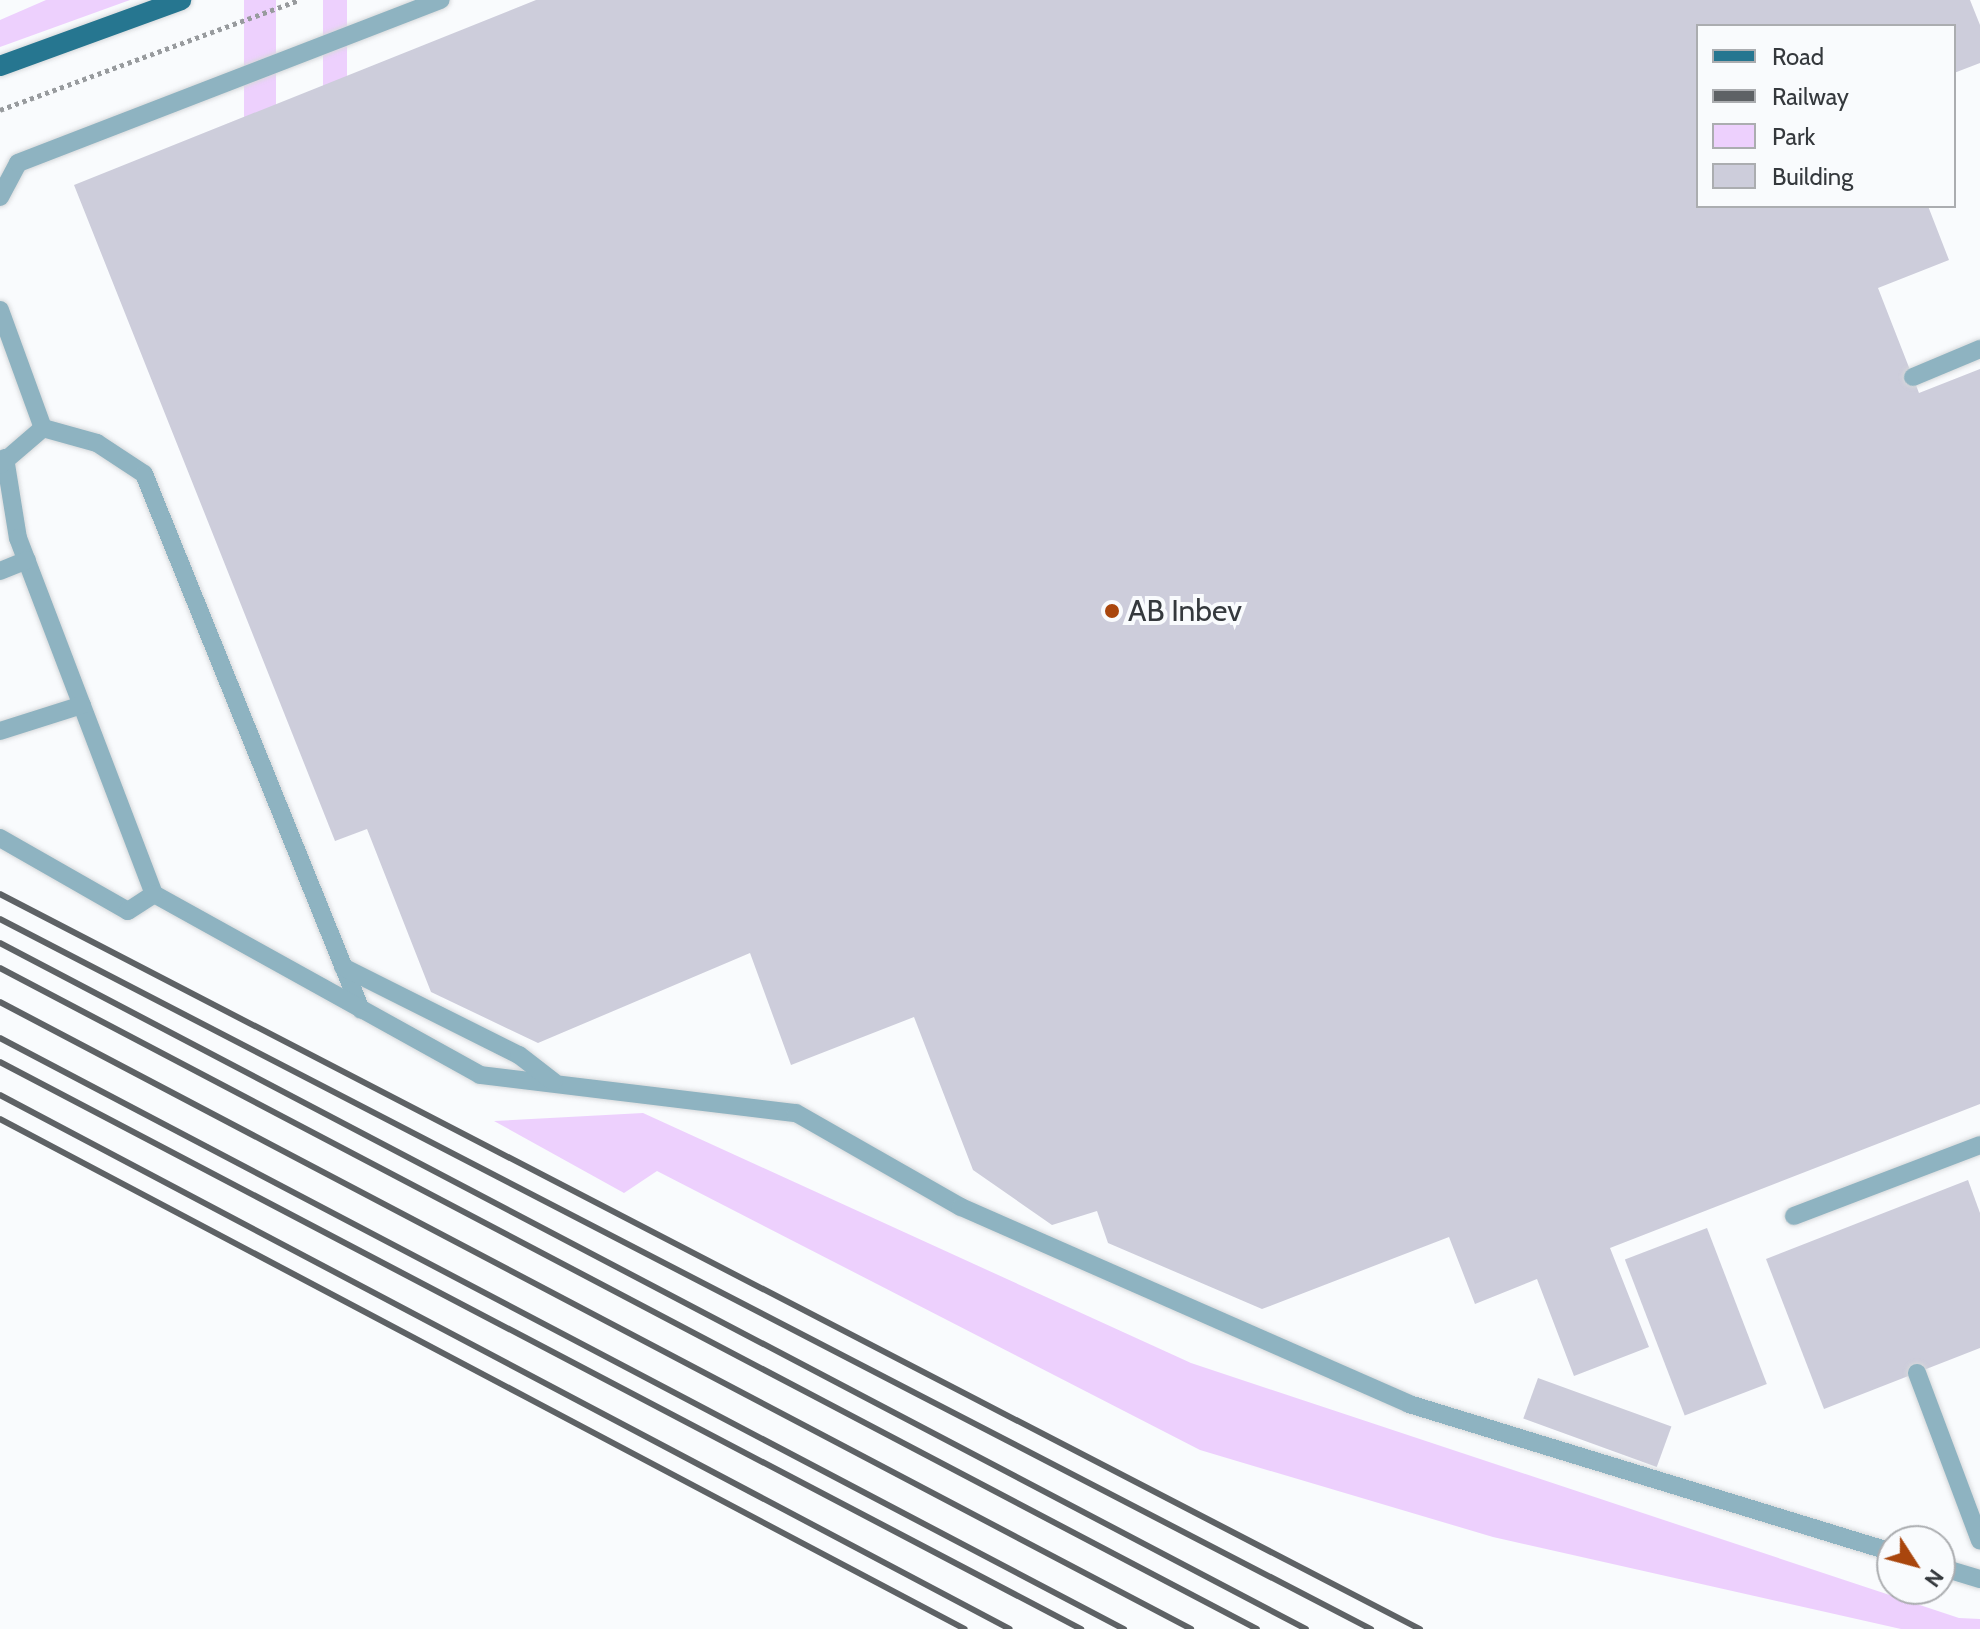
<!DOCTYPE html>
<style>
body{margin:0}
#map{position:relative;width:1980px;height:1629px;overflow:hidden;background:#f9fbfd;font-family:Cabin,sans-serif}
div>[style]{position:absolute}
.green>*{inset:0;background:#edd0fd;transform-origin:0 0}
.building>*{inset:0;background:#cdcddb;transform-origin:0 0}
.path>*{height:5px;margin-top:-2.5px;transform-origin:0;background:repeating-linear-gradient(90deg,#989b9e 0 4px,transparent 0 8px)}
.roads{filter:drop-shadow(0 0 2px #d6d8da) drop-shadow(0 0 2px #d6d8da)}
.lane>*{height:18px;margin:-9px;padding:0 9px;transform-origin:9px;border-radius:9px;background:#8eb3c1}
.primary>*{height:20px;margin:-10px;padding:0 10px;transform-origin:10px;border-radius:10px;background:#267690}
.rail>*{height:6px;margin:-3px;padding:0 3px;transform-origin:3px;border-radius:3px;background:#5e6265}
.dots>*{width:22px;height:22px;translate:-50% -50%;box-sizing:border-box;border:4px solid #f9fbfd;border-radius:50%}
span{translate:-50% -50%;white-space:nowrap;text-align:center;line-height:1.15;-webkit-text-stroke:8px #f9fbfd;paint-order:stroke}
.poi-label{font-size:30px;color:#35393d}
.left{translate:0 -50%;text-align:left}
.legend{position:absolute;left:1696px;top:24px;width:260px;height:184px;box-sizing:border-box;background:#f9fbfd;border:2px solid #abadb0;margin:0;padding:10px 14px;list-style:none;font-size:24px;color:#35393d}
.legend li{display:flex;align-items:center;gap:16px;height:40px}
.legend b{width:40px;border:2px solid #abadb0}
.north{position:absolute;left:1876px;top:1525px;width:80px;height:80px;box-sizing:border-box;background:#f9fbfd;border:2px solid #abadb0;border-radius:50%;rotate:126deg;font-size:22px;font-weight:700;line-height:32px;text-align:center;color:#35393d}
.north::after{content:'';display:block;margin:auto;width:28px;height:36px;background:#a9460d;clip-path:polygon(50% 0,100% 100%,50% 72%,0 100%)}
</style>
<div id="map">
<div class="green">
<div style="clip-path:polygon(46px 0,130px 0,0 47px,0 20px)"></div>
<div style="left:244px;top:0;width:32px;height:260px"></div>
<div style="left:323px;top:0;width:24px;height:344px"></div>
<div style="clip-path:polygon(643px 1113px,1191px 1363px,1959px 1618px,1980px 1619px,1980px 1629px,1901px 1629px,1493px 1537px,1200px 1450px,657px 1171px,624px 1193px,494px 1121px)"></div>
</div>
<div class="building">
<div style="clip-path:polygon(536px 0,1970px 0,1980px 25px,1980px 63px,1954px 73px,1954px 26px,1698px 26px,1698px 206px,1928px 206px,1949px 260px,1878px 288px,1919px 393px,1980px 369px,1980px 1104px,1610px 1248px,1649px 1347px,1574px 1376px,1537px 1279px,1475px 1304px,1449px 1237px,1262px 1309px,1108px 1243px,1097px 1211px,1052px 1225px,973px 1170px,914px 1017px,791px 1065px,750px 953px,538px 1043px,431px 992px,367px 829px,335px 841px,74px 185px)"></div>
<div style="clip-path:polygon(1968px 1180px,1980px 1213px,1980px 1348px,1824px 1409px,1766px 1259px)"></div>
<div style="left:1707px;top:1228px;width:167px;height:88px;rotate:69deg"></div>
<div style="left:1538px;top:1378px;width:142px;height:43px;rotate:20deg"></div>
</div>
<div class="path">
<div style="left:0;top:110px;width:319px;rotate:-20.2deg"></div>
</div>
<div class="roads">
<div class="lane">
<div style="left:0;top:197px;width:38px;rotate:-62deg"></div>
<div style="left:18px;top:163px;width:453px;rotate:-21.1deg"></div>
<div style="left:0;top:310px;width:126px;rotate:70deg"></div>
<div style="left:43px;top:428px;width:56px;rotate:15.5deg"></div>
<div style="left:97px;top:443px;width:56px;rotate:33.4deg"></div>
<div style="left:144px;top:474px;width:578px;rotate:67.96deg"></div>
<div style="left:1913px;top:377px;width:73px;rotate:-22.7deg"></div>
<div style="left:5px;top:458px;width:81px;rotate:80.8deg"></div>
<div style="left:18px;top:538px;width:381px;rotate:69.1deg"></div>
<div style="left:154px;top:894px;width:373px;rotate:29deg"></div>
<div style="left:480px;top:1075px;width:318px;rotate:6.9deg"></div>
<div style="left:796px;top:1113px;width:190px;rotate:29.7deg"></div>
<div style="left:961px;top:1207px;width:489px;rotate:23.7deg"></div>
<div style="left:1409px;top:1404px;width:505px;rotate:17.04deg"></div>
<div style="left:0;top:465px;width:57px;rotate:-40.7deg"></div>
<div style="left:0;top:571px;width:29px;rotate:-22deg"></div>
<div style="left:0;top:731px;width:86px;rotate:-17.6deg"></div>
<div style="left:0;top:838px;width:147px;rotate:29.7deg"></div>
<div style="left:128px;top:911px;width:31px;rotate:-33deg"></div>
<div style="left:343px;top:967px;width:197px;rotate:26.6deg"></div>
<div style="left:519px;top:1055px;width:44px;rotate:37.6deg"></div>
<div style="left:1794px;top:1216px;width:199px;rotate:-20.9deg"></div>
<div style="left:1917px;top:1373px;width:179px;rotate:69.4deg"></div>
<div style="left:1940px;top:1567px;width:42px;rotate:16.7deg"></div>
</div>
<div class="primary">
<div style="left:0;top:66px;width:193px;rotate:-20deg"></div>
</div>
</div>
<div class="rail">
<div style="left:0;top:894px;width:1599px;rotate:27.37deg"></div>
<div style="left:0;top:919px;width:1544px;rotate:27.38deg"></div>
<div style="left:0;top:943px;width:1475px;rotate:27.71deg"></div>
<div style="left:0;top:968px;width:1420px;rotate:27.74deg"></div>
<div style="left:0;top:1002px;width:1346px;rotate:27.76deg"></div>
<div style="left:0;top:1038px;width:1270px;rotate:27.74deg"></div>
<div style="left:0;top:1062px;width:1221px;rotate:27.68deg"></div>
<div style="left:0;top:1095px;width:1142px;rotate:27.87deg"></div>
<div style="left:0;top:1119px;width:1091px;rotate:27.86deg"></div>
</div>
<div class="dots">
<div style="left:1112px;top:611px;background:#a9460d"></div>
</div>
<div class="poi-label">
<span class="left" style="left:1128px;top:611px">AB Inbev</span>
</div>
<ul class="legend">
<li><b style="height:10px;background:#267690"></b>Road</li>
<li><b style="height:10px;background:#5e6265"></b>Railway</li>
<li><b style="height:22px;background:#edd0fd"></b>Park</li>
<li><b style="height:22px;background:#cdcddb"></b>Building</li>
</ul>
<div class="north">N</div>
</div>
